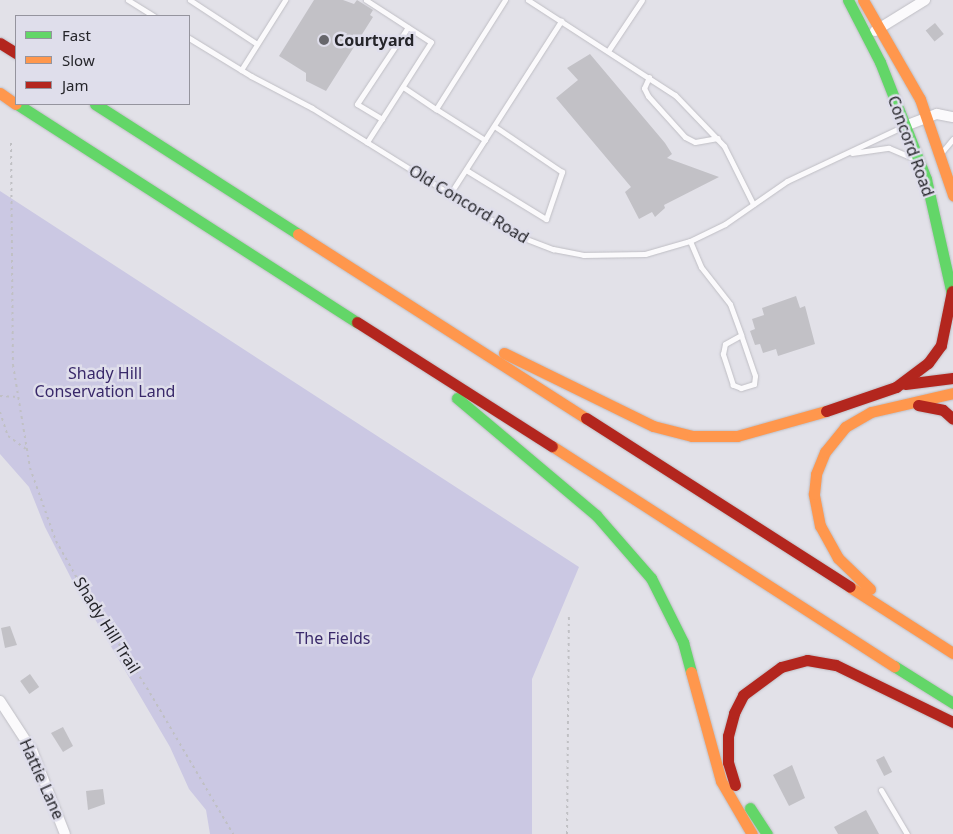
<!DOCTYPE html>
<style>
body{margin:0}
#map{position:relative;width:953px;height:834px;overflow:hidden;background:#e2e1e8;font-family:"Noto Sans",sans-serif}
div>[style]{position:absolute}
.green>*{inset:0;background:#cbc8e3}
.building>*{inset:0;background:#c2c1c6;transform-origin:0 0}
.path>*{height:2px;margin-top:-1px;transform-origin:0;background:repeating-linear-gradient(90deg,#c0c0c4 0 2.5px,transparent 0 6.5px)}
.roads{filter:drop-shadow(0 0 1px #bfbec4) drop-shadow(0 0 1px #bfbec4)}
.lane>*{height:5px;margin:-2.5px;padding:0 2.5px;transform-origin:2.5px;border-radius:2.5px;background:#fbfafc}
.street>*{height:10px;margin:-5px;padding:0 5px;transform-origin:5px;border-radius:5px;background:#fbfafc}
.fast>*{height:11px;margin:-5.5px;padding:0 5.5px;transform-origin:5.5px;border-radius:5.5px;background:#63d668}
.slow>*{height:11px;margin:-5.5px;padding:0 5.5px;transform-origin:5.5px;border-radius:5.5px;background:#ff974d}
.jam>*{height:11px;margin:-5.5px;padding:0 5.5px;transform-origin:5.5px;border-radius:5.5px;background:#b3261e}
.dots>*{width:14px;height:14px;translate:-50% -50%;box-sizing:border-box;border:2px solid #dfdeeb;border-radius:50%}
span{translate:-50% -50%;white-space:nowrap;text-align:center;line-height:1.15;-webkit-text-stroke:5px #dfdeeb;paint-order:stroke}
.poi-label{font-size:16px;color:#25252a;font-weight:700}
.left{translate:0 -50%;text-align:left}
.street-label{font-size:16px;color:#25252a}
.park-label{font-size:16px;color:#39296a}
.legend{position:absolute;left:15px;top:15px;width:175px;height:90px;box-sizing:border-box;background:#dfdeeb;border:1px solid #95949e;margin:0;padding:6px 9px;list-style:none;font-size:15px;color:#25252a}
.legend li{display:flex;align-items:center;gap:10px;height:25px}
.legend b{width:25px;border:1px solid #95949e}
</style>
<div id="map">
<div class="green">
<div style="clip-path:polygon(0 191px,579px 567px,532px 679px,532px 834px,210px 834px,206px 810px,189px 789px,170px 747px,72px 580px,45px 527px,29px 487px,0 454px)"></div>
</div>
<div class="building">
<div style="clip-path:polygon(314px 0,343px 0,354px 4px,357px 0,373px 10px,370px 15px,373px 17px,326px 91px,306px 81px,306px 73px,279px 56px)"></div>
<div style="left:935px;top:23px;width:14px;height:12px;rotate:51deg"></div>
<div style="clip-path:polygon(590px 54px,665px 143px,672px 154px,667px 158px,719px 177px,664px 205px,665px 208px,655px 217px,652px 212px,639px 219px,625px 192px,631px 187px,556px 98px,578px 80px,567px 68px)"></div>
<div style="clip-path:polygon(796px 296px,800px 308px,805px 306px,815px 344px,778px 356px,776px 349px,763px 353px,760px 344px,755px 345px,750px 331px,755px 329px,752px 319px,764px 315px,762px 308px)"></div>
<div style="clip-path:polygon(10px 626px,17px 645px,5px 648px,1px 628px)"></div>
<div style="left:30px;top:674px;width:16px;height:12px;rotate:55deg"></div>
<div style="clip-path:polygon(63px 727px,73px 746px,63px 752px,51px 733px)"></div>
<div style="left:884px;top:756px;width:18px;height:9px;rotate:63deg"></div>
<div style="clip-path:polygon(792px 765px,805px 798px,789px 806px,773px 775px)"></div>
<div style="clip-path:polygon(103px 789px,105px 804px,88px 810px,86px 791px)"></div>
<div style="clip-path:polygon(866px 810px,879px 834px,838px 834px,834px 827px)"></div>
</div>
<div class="path">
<div style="left:11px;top:143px;width:222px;rotate:89.5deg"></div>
<div style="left:13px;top:365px;width:104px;rotate:80.6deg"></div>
<div style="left:30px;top:468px;width:77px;rotate:70.4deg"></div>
<div style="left:56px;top:541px;width:43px;rotate:60.4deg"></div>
<div style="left:77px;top:578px;width:136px;rotate:57.6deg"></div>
<div style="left:150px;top:693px;width:164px;rotate:59.5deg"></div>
<div style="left:0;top:396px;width:18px;rotate:3deg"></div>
<div style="left:0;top:412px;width:25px;rotate:72deg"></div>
<div style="left:8px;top:436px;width:22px;rotate:36deg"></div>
<div style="left:567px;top:834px;width:219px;rotate:-89.5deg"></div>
</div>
<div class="roads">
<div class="lane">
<div style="left:128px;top:0;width:31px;rotate:32deg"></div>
<div style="left:190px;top:0;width:80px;rotate:33.3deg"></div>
<div style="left:366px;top:0;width:77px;rotate:32.9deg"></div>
<div style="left:431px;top:42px;width:119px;rotate:122.6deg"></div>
<div style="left:528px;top:0;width:175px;rotate:32.9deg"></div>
<div style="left:675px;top:95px;width:71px;rotate:46.1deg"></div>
<div style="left:724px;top:146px;width:65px;rotate:63.4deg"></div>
<div style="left:189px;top:38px;width:73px;rotate:31.5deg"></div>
<div style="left:251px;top:76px;width:69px;rotate:27.7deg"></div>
<div style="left:312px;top:108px;width:240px;rotate:31.9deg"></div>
<div style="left:516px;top:235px;width:40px;rotate:21deg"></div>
<div style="left:553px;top:249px;width:31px;rotate:11deg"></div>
<div style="left:583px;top:255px;width:62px;rotate:-0.9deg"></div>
<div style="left:645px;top:254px;width:47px;rotate:-16.1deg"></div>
<div style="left:690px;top:241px;width:39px;rotate:-26deg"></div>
<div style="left:725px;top:224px;width:75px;rotate:-34.7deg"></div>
<div style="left:787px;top:181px;width:127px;rotate:-25.2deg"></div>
<div style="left:608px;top:51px;width:61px;rotate:-56.3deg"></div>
<div style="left:241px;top:70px;width:83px;rotate:-57.8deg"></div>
<div style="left:649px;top:77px;width:12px;rotate:114deg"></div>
<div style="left:644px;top:88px;width:9px;rotate:63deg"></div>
<div style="left:648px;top:96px;width:55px;rotate:47.9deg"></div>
<div style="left:685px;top:137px;width:11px;rotate:27deg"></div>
<div style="left:695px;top:142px;width:23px;rotate:-10deg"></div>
<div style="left:403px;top:87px;width:40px;rotate:34deg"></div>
<div style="left:382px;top:119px;width:29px;rotate:-149deg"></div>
<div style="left:357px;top:104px;width:92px;rotate:-56.5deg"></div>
<div style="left:485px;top:140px;width:58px;rotate:-147.7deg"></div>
<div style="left:436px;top:109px;width:129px;rotate:-57.7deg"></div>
<div style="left:942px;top:152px;width:17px;rotate:-50deg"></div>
<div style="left:852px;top:153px;width:37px;rotate:-8deg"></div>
<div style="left:889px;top:148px;width:26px;rotate:23deg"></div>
<div style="left:466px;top:170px;width:94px;rotate:31.5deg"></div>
<div style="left:546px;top:219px;width:50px;rotate:-71.2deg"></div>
<div style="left:562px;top:172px;width:82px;rotate:-145.9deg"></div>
<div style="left:450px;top:194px;width:206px;rotate:-57.3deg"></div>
<div style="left:690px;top:241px;width:28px;rotate:67deg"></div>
<div style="left:701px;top:267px;width:47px;rotate:51.9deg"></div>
<div style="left:730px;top:304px;width:33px;rotate:70deg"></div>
<div style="left:741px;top:335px;width:43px;rotate:71.1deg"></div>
<div style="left:755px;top:376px;width:8px;rotate:97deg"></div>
<div style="left:754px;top:384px;width:14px;rotate:163deg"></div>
<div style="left:741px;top:388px;width:9px;rotate:-159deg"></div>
<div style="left:733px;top:385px;width:33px;rotate:-108deg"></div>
<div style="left:723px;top:354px;width:10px;rotate:-79deg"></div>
<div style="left:725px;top:344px;width:18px;rotate:-29deg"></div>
<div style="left:881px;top:790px;width:51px;rotate:59.4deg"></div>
</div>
<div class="street">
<div style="left:875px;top:31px;width:59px;rotate:-31.8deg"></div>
<div style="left:905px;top:126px;width:34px;rotate:-21deg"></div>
<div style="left:937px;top:114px;width:16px;rotate:11deg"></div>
<div style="left:0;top:701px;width:59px;rotate:56.9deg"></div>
<div style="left:32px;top:750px;width:90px;rotate:68.6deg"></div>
</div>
<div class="fast">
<div style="left:848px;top:0;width:70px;rotate:62.7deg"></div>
<div style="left:880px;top:62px;width:126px;rotate:68.5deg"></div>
<div style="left:926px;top:179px;width:123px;rotate:77.3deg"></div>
<div style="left:17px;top:104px;width:404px;rotate:32.7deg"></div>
<div style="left:95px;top:104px;width:241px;rotate:32.6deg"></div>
<div style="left:457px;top:398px;width:182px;rotate:40.1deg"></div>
<div style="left:596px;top:515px;width:84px;rotate:48.9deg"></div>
<div style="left:651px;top:578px;width:72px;rotate:63.4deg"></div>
<div style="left:683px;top:642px;width:31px;rotate:75deg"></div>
<div style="left:894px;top:666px;width:70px;rotate:32.1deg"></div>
<div style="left:750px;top:808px;width:31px;rotate:57deg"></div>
</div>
<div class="slow">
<div style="left:863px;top:0;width:114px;rotate:60.1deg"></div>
<div style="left:920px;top:99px;width:102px;rotate:71deg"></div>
<div style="left:0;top:93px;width:19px;rotate:35deg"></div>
<div style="left:298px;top:234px;width:342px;rotate:32.6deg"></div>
<div style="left:504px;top:353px;width:166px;rotate:26.1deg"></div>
<div style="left:653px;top:426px;width:40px;rotate:14.4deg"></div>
<div style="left:692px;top:436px;width:45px"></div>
<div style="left:737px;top:436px;width:92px;rotate:-15.7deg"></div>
<div style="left:552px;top:446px;width:407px;rotate:32.8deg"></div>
<div style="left:850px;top:587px;width:122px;rotate:32.7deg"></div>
<div style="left:870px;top:589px;width:45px;rotate:-135.9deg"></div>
<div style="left:838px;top:558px;width:37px;rotate:-119deg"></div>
<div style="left:820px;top:526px;width:33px;rotate:-101deg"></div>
<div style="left:814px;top:494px;width:20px;rotate:-84deg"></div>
<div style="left:816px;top:474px;width:24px;rotate:-68deg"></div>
<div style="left:825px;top:452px;width:32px;rotate:-51deg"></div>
<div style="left:845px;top:427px;width:30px;rotate:-30deg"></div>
<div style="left:871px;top:412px;width:84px;rotate:-13deg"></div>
<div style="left:691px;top:672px;width:113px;rotate:74.6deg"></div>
<div style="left:721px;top:781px;width:61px;rotate:59.7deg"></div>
</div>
<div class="jam">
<div style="left:0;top:43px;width:19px;rotate:32deg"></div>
<div style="left:357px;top:322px;width:231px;rotate:32.5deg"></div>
<div style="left:905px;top:384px;width:48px;rotate:-7.1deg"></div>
<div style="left:918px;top:405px;width:25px;rotate:11deg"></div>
<div style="left:943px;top:410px;width:13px;rotate:42deg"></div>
<div style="left:826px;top:411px;width:74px;rotate:-18.9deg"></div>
<div style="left:896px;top:387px;width:40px;rotate:-37deg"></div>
<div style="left:928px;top:363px;width:22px;rotate:-54deg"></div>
<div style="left:941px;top:345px;width:55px;rotate:-78.5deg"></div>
<div style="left:586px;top:418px;width:313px;rotate:32.6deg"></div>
<div style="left:735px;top:785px;width:24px;rotate:-107deg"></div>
<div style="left:728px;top:762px;width:26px;rotate:-90deg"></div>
<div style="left:728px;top:736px;width:24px;rotate:-75deg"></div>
<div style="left:734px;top:713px;width:20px;rotate:-63deg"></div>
<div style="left:743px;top:695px;width:47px;rotate:-36.4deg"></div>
<div style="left:781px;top:667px;width:27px;rotate:-15deg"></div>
<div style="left:807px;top:660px;width:29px;rotate:10deg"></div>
<div style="left:836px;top:665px;width:130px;rotate:26deg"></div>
</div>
</div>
<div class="dots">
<div style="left:324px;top:40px;background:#67676c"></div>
</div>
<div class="poi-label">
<span class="left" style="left:334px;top:40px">Courtyard</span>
</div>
<div class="street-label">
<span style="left:911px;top:146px;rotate:70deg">Concord Road</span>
<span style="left:469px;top:204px;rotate:31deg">Old Concord Road</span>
<span style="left:107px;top:625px;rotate:58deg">Shady Hill Trail</span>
<span style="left:42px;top:779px;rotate:66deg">Hattie Lane</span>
</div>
<div class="park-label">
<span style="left:105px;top:382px">Shady Hill<br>Conservation Land</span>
<span style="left:333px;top:638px">The Fields</span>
</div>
<ul class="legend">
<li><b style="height:6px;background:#63d668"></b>Fast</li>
<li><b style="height:6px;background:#ff974d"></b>Slow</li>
<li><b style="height:6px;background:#b3261e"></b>Jam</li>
</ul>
</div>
